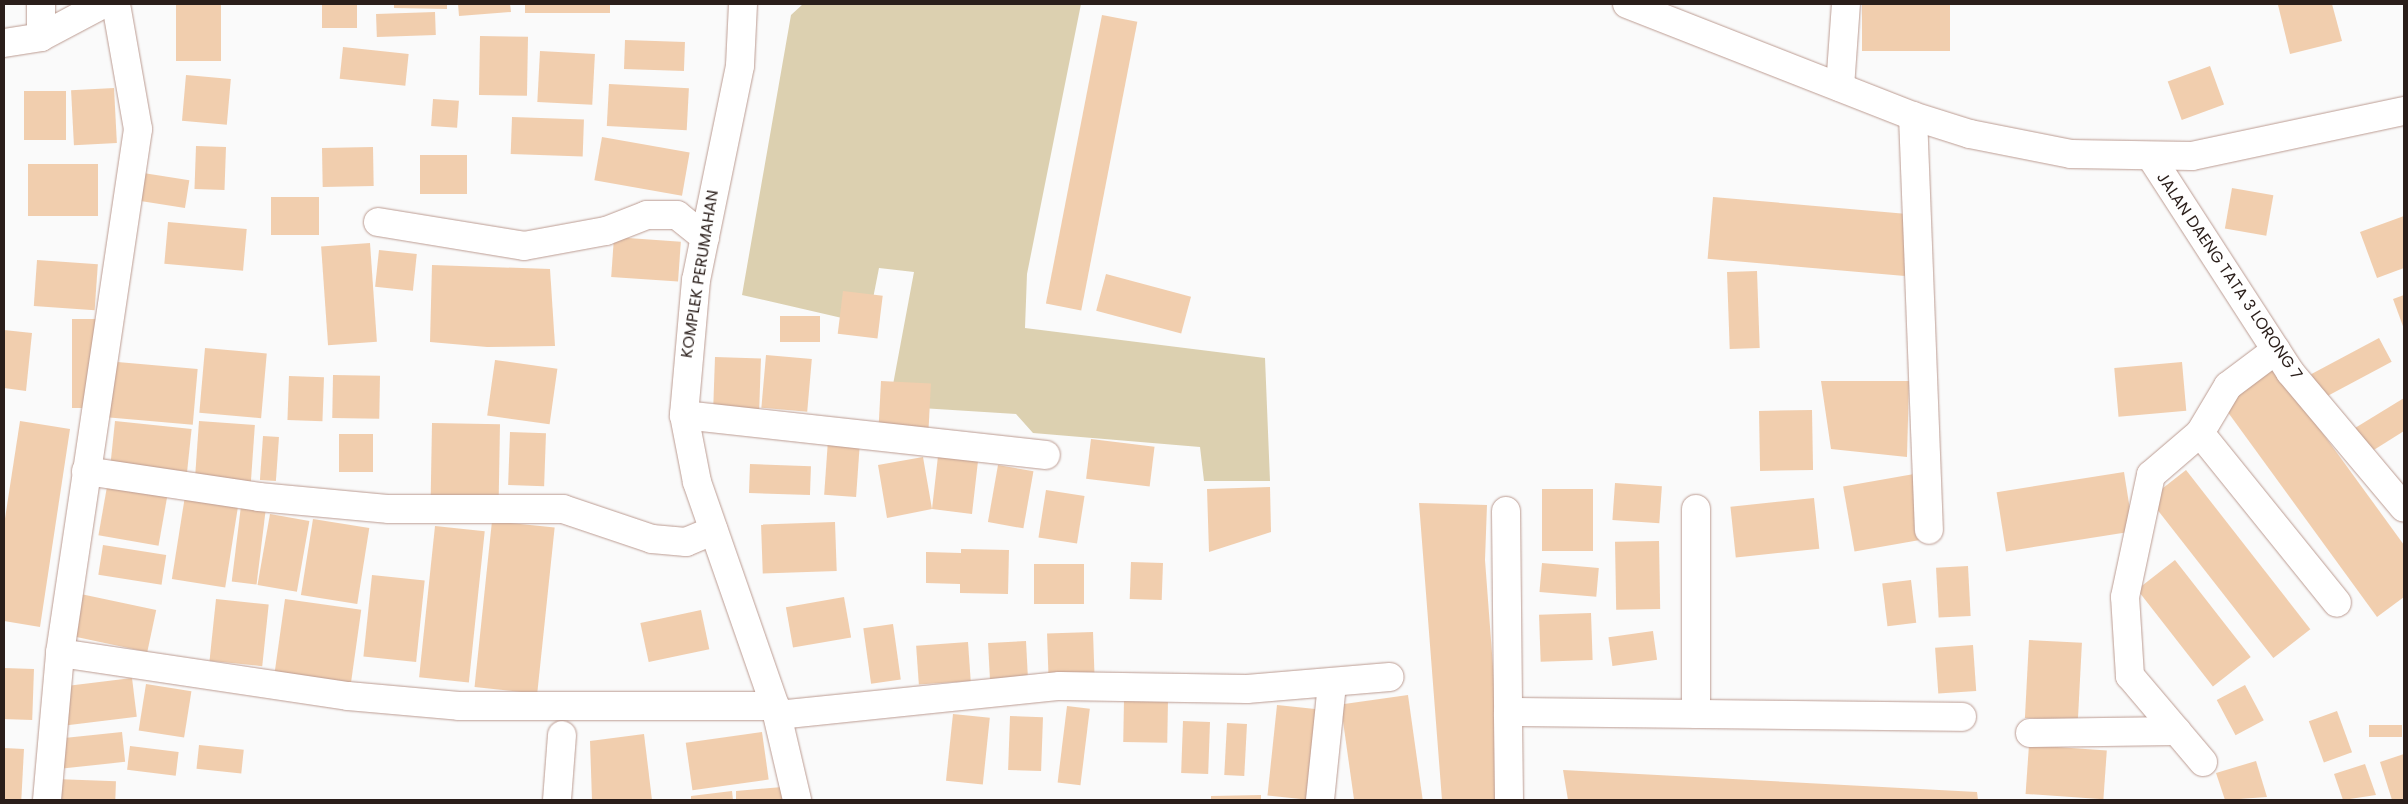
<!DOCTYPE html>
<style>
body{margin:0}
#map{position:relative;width:2408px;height:804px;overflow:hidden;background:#fafafa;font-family:Poppins,sans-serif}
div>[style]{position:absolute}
.green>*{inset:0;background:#dcd0b0}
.building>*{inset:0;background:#f1ceae;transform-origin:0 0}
.roads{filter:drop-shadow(0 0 1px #bc9c92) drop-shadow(0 0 1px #bc9c92)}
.minor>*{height:28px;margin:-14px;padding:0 14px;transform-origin:14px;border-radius:14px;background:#fff}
span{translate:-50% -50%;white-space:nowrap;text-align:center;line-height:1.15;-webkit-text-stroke:4.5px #fff;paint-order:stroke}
.street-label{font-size:16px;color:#2a1e1a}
.frame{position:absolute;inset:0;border:5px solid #2a1e1a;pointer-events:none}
</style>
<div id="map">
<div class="green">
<div style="clip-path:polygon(803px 4px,1081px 4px,1027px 274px,1025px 328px,1265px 358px,1270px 481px,1204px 481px,1200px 447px,1033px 433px,1016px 414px,889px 406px,914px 272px,879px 268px,868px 324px,742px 295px,791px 15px)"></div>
</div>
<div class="building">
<div style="left:176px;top:4px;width:45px;height:57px"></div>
<div style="left:322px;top:4px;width:35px;height:24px"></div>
<div style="clip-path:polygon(394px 4px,447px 4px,447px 9px,394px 8px)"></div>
<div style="clip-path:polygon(458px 4px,510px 4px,511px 12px,459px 16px)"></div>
<div style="left:525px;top:4px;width:85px;height:9px"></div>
<div style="left:1862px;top:4px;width:88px;height:47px"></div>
<div style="clip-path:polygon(2332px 4px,2342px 41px,2290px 54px,2278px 5px)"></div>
<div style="left:435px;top:12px;width:23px;height:59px;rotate:88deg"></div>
<div style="left:1102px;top:15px;width:36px;height:294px;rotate:11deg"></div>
<div style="left:480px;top:36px;width:48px;height:59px;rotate:1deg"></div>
<div style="left:625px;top:40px;width:60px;height:29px;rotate:2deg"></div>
<div style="left:343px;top:47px;width:66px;height:32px;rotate:6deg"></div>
<div style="left:540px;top:51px;width:55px;height:51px;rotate:3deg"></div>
<div style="left:2210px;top:66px;width:41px;height:45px;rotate:70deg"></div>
<div style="left:186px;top:75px;width:45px;height:46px;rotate:5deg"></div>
<div style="left:609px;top:84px;width:80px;height:42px;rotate:3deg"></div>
<div style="left:114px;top:88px;width:55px;height:43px;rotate:87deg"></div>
<div style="left:24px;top:91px;width:42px;height:49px"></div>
<div style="left:433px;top:99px;width:26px;height:27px;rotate:4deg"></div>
<div style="left:512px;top:117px;width:72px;height:37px;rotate:2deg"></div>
<div style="left:602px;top:137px;width:89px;height:44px;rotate:10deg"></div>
<div style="left:196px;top:146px;width:30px;height:43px;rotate:2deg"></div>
<div style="left:373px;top:147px;width:39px;height:51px;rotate:89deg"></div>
<div style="left:420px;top:155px;width:47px;height:39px"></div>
<div style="left:28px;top:164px;width:70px;height:52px"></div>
<div style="left:137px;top:172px;width:53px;height:28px;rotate:9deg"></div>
<div style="left:2232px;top:188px;width:42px;height:41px;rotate:10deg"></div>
<div style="left:271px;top:197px;width:48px;height:38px"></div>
<div style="left:1713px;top:197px;width:198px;height:62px;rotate:5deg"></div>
<div style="clip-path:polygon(2404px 216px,2404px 268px,2377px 278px,2360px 232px)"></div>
<div style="left:168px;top:222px;width:79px;height:42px;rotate:5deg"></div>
<div style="left:614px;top:237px;width:67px;height:40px;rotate:4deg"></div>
<div style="left:370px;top:243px;width:99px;height:49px;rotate:86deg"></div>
<div style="left:379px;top:250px;width:38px;height:37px;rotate:6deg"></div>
<div style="left:37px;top:260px;width:61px;height:46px;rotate:4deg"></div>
<div style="clip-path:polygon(432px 265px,550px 269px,555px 346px,487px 347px,430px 342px)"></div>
<div style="left:1757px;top:271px;width:77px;height:30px;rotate:88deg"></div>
<div style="left:1106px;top:274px;width:88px;height:38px;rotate:15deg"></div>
<div style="left:843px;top:291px;width:40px;height:43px;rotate:7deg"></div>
<div style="clip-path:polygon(2404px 295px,2404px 329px,2393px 299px)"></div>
<div style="left:780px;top:316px;width:40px;height:26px"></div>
<div style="left:72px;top:319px;width:24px;height:89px"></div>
<div style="clip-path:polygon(4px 330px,32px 333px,26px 391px,4px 388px)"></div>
<div style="left:2379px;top:338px;width:27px;height:77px;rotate:62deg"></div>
<div style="left:205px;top:348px;width:62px;height:65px;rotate:5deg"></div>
<div style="left:766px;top:355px;width:46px;height:53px;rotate:5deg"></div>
<div style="left:715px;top:357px;width:46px;height:55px;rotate:2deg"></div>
<div style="left:495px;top:360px;width:63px;height:56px;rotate:8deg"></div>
<div style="left:106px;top:361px;width:92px;height:56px;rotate:5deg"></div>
<div style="left:2182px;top:362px;width:49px;height:68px;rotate:85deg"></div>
<div style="clip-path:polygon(2271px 362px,2404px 545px,2404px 597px,2377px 617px,2219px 400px)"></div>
<div style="left:333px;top:375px;width:47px;height:43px;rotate:1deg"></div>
<div style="left:289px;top:376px;width:35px;height:44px;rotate:2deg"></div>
<div style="left:881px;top:381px;width:50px;height:47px;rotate:3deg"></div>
<div style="clip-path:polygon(1821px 381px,1909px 381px,1907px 457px,1831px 449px)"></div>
<div style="clip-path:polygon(2404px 398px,2404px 431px,2369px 453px,2355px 428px)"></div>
<div style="left:1812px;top:410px;width:60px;height:53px;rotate:89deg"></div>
<div style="clip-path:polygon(20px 421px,70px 429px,40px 627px,4px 621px,4px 525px)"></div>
<div style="left:115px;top:421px;width:77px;height:46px;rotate:6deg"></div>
<div style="left:199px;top:421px;width:56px;height:60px;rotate:4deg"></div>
<div style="left:432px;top:423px;width:68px;height:78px;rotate:1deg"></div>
<div style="left:510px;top:432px;width:36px;height:53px;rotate:2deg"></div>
<div style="left:339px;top:434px;width:34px;height:38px"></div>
<div style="left:263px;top:436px;width:16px;height:44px;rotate:4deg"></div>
<div style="left:1091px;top:439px;width:64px;height:40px;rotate:7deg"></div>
<div style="left:828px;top:440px;width:32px;height:55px;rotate:4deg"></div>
<div style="clip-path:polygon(938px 456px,978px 461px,972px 514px,932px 509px,887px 518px,878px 465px,923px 457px,932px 509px)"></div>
<div style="left:750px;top:464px;width:61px;height:29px;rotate:2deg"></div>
<div style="left:998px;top:465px;width:36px;height:58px;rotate:10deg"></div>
<div style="left:2186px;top:470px;width:202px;height:47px;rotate:52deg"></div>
<div style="left:2124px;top:472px;width:60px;height:129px;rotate:81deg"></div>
<div style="left:1914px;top:474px;width:66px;height:72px;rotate:80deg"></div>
<div style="left:108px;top:481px;width:61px;height:55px;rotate:10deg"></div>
<div style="left:1615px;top:483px;width:47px;height:37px;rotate:4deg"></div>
<div style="clip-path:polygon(1270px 487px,1271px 532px,1209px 552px,1207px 489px)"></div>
<div style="left:1542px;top:489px;width:51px;height:62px"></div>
<div style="left:1046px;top:490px;width:39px;height:48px;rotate:9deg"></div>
<div style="left:185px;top:496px;width:54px;height:84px;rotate:9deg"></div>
<div style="left:1814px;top:498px;width:51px;height:84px;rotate:84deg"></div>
<div style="clip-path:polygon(1419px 503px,1487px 505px,1485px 560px,1503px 800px,1442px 800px)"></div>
<div style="left:241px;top:506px;width:25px;height:76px;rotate:7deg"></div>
<div style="left:270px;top:514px;width:40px;height:72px;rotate:10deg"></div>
<div style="left:313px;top:519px;width:57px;height:77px;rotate:9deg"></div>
<div style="left:492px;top:521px;width:63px;height:167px;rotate:6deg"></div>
<div style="left:835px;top:522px;width:49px;height:74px;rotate:88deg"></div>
<div style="left:435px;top:526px;width:50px;height:152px;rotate:6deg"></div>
<div style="left:1659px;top:541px;width:68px;height:44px;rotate:89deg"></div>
<div style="left:103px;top:545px;width:64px;height:30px;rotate:9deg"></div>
<div style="clip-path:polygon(961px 549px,1009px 550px,1008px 594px,960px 593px,960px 584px,926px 583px,926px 552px,961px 553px)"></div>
<div style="left:2175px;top:560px;width:123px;height:48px;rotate:52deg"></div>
<div style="left:1131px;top:562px;width:32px;height:37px;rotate:2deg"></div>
<div style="left:1542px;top:563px;width:57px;height:29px;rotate:5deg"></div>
<div style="left:1034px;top:564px;width:50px;height:40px"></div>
<div style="left:1968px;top:566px;width:50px;height:32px;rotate:87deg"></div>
<div style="left:372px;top:575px;width:53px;height:82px;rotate:6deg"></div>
<div style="left:1911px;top:580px;width:43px;height:29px;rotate:83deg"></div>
<div style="left:76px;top:593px;width:82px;height:43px;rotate:12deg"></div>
<div style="left:844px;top:597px;width:41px;height:59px;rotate:80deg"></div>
<div style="left:216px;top:599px;width:53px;height:62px;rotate:6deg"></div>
<div style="left:285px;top:599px;width:77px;height:75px;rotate:8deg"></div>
<div style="left:701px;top:610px;width:40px;height:62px;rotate:78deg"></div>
<div style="left:1591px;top:613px;width:47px;height:52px;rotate:88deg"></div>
<div style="left:893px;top:624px;width:56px;height:30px;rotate:82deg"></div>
<div style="left:1653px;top:631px;width:29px;height:45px;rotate:82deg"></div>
<div style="left:1093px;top:632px;width:49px;height:46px;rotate:88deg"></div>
<div style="left:2029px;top:640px;width:53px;height:78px;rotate:3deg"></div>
<div style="left:1026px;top:641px;width:40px;height:38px;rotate:87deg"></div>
<div style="left:968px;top:642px;width:39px;height:52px;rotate:86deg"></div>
<div style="left:1973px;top:645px;width:46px;height:38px;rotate:86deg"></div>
<div style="left:4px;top:668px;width:30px;height:51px;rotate:2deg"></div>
<div style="left:132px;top:678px;width:39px;height:70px;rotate:83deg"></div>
<div style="left:146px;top:684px;width:46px;height:47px;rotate:9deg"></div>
<div style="left:2245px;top:685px;width:40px;height:32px;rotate:62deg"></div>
<div style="left:1408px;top:695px;width:106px;height:68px;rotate:82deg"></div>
<div style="left:1124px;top:699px;width:44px;height:43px;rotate:1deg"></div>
<div style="left:1277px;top:705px;width:48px;height:91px;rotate:6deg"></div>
<div style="left:1067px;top:706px;width:23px;height:77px;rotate:7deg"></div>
<div style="left:2337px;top:711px;width:44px;height:30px;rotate:70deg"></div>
<div style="left:953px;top:714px;width:37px;height:67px;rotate:6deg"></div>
<div style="left:1010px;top:716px;width:33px;height:54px;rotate:2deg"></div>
<div style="left:1183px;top:721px;width:27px;height:52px;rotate:2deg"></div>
<div style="left:1227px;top:723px;width:20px;height:52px;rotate:3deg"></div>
<div style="left:2402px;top:725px;width:12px;height:33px;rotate:90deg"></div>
<div style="left:122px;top:732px;width:30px;height:63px;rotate:84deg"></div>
<div style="left:762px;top:732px;width:48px;height:77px;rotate:82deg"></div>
<div style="clip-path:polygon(644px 734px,652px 800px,592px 800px,590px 741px)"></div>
<div style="left:199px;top:745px;width:45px;height:24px;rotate:6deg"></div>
<div style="left:2029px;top:745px;width:78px;height:49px;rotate:4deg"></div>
<div style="left:130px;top:746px;width:49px;height:24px;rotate:7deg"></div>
<div style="left:4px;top:748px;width:20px;height:52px;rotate:3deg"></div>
<div style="clip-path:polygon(2404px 754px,2404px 800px,2392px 800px,2380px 762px)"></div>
<div style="clip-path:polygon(2256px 761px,2267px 797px,2225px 800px,2216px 773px)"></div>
<div style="clip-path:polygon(2365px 764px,2376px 795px,2343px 800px,2334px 774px)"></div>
<div style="clip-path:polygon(1563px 770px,1977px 792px,1978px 800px,1568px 800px)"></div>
<div style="left:55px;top:779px;width:61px;height:21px;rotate:2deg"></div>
<div style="clip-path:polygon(782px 787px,783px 800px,736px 800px,736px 791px)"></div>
<div style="clip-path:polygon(732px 791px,733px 800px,691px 800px,691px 796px)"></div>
<div style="clip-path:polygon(1261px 795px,1261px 800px,1211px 800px,1211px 796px)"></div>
</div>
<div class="roads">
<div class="minor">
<div style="left:41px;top:4px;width:33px;rotate:90deg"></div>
<div style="left:743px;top:4px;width:62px;rotate:92.8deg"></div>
<div style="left:740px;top:66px;width:218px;rotate:101.6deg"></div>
<div style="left:696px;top:280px;width:136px;rotate:95.1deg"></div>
<div style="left:684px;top:415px;width:68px;rotate:79deg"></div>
<div style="left:697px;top:482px;width:237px;rotate:70.8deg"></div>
<div style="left:775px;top:706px;width:97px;rotate:76.8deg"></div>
<div style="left:1627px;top:4px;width:307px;rotate:21.4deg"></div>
<div style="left:1913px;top:116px;width:60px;rotate:17.5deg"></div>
<div style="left:1970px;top:134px;width:103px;rotate:11.2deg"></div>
<div style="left:2071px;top:154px;width:121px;rotate:0.9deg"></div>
<div style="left:2192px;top:156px;width:217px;rotate:-12deg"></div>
<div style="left:4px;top:43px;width:37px;rotate:-9deg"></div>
<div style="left:41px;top:37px;width:70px;rotate:-28deg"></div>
<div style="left:1840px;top:87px;width:83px;rotate:-85.9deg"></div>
<div style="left:1913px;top:116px;width:414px;rotate:87.8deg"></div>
<div style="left:2151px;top:157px;width:256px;rotate:57.1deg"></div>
<div style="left:2290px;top:372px;width:177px;rotate:50deg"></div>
<div style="left:378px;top:222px;width:148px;rotate:9.3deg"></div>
<div style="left:524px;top:246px;width:83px;rotate:-10.4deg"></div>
<div style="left:606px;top:231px;width:44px;rotate:-21.3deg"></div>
<div style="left:647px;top:215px;width:30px"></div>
<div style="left:677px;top:215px;width:36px;rotate:39deg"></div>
<div style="left:684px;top:415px;width:364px;rotate:6.3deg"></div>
<div style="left:2200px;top:433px;width:55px;rotate:-59.2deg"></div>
<div style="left:2228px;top:386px;width:60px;rotate:-36.9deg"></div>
<div style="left:86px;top:471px;width:175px;rotate:8.5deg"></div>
<div style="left:259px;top:497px;width:131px;rotate:5.3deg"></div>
<div style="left:389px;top:509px;width:174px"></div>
<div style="left:563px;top:509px;width:94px;rotate:18.6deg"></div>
<div style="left:652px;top:539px;width:34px;rotate:5deg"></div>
<div style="left:686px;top:542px;width:30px;rotate:-23deg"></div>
<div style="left:1506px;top:511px;width:201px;rotate:89.4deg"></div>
<div style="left:60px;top:653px;width:291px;rotate:8.5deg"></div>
<div style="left:348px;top:696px;width:111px;rotate:5.1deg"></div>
<div style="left:459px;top:706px;width:316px"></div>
<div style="left:1696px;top:714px;width:205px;rotate:-90deg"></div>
<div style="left:778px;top:715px;width:283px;rotate:-5.9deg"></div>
<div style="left:1060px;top:686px;width:187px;rotate:0.9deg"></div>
<div style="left:1247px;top:689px;width:143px;rotate:-4.8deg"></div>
<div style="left:2030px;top:733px;width:147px;rotate:-0.8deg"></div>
<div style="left:2203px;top:762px;width:113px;rotate:-130.3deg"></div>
<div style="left:2130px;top:676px;width:79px;rotate:-93.6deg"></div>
<div style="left:2125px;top:597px;width:125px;rotate:-78deg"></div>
<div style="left:2151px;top:475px;width:65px;rotate:-40.6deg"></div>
<div style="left:2200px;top:433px;width:218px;rotate:51.1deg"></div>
<div style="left:47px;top:800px;width:148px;rotate:-84.9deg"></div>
<div style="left:60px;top:653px;width:530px;rotate:-81.53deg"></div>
<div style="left:138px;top:129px;width:127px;rotate:-100deg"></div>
<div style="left:557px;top:800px;width:65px;rotate:-85.6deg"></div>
<div style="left:1320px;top:800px;width:117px;rotate:-84.1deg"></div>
<div style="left:1509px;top:800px;width:88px;rotate:-90.7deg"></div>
<div style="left:1508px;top:712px;width:454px;rotate:0.6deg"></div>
</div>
</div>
<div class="street-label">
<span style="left:700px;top:274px;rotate:-81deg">KOMPLEK PERUMAHAN</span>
<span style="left:2229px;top:276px;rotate:56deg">JALAN DAENG TATA 3 LORONG 7</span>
</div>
<div class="frame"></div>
</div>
